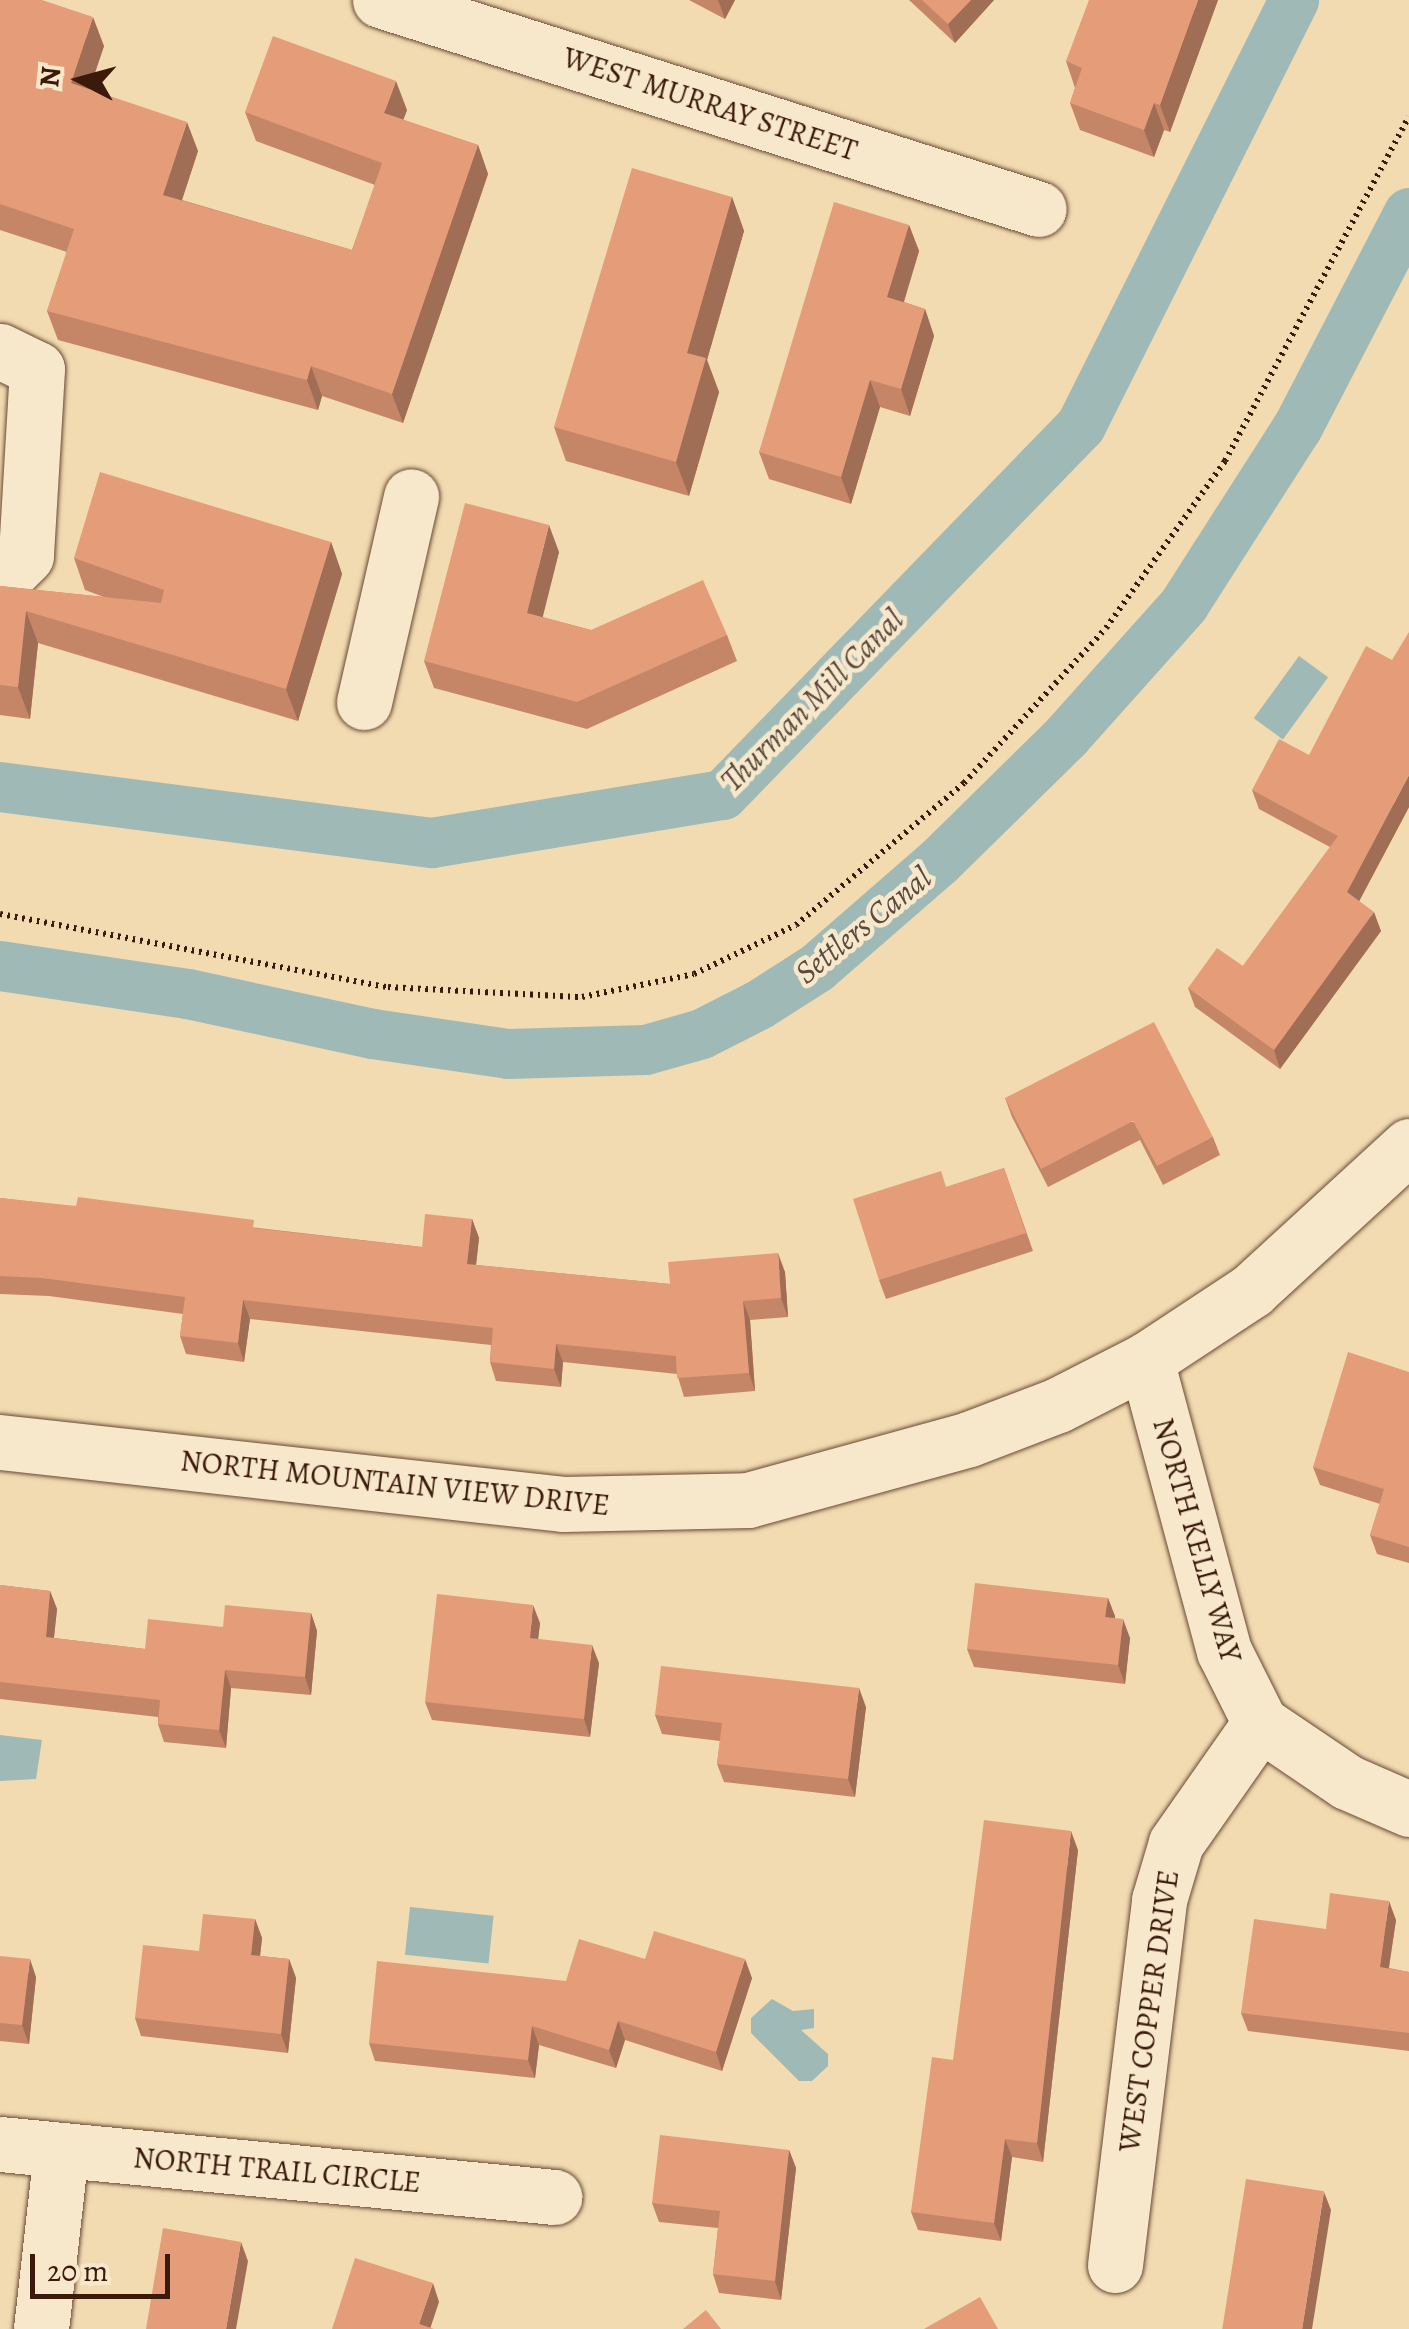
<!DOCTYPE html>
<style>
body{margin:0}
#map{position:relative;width:1409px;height:2329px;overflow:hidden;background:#f2dbb1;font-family:Alegreya,serif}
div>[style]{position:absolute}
.water>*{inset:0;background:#9fb9b6;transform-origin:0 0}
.canal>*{height:50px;margin:-25px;padding:0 25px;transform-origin:25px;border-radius:25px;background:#9fb9b6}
.path>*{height:6px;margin-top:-3px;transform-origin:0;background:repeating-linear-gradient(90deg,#3b190b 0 2.5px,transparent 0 7.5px)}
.roads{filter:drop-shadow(0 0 2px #694a34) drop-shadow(0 0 2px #694a34)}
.minor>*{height:55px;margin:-27.5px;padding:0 27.5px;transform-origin:27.5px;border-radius:27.5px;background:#f7e8cc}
.wall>*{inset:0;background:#c58668}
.shaded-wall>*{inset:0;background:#a06d55}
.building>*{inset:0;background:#e59c79;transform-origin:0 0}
span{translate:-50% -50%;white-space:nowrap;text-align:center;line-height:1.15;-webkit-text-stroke:9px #f7e8cc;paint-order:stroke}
.street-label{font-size:30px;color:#3b190b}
.water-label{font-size:32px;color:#59493e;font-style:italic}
.north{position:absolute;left:30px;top:30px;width:100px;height:100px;-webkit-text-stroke:8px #f7e8cc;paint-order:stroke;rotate:276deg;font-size:28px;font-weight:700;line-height:40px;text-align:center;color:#3b190b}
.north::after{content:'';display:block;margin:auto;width:35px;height:45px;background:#3b190b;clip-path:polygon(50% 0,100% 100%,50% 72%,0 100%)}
.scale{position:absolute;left:30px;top:2254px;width:140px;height:45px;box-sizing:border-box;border:5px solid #3b190b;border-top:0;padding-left:12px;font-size:30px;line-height:35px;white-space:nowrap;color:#3b190b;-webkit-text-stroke:8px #f7e8cc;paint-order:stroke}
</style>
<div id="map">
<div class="water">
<div style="left:1299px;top:656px;width:36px;height:77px;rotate:36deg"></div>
<div style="clip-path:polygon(0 1735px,42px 1740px,36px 1779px,0 1781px)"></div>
<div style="left:410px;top:1907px;width:84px;height:48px;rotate:6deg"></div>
<div style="clip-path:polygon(772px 1999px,793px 2011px,814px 2009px,814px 2028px,801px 2030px,828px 2054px,828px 2066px,812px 2081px,799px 2081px,751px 2033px,751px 2018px)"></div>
</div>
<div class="canal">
<div style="left:0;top:787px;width:436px;rotate:7.4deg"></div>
<div style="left:432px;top:843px;width:295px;rotate:-9.4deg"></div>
<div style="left:723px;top:795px;width:514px;rotate:-45.87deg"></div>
<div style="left:1081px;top:426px;width:476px;rotate:-63.4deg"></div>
<div style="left:0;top:966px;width:190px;rotate:8.5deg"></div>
<div style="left:188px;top:994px;width:189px;rotate:12.2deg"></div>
<div style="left:373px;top:1034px;width:136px;rotate:8.4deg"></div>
<div style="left:508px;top:1054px;width:138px;rotate:-1.7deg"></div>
<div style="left:646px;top:1050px;width:58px;rotate:-15.9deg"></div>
<div style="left:702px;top:1034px;width:64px;rotate:-27deg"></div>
<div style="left:759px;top:1005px;width:69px;rotate:-32.5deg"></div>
<div style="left:817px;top:968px;width:162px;rotate:-41deg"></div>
<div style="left:939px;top:862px;width:180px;rotate:-44.5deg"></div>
<div style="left:1067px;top:736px;width:176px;rotate:-48.2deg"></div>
<div style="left:1184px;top:605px;width:211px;rotate:-57.4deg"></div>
<div style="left:1298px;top:427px;width:241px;rotate:-62.6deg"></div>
</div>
<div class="path">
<div style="left:0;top:914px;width:395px;rotate:10.7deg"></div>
<div style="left:388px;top:987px;width:194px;rotate:3deg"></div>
<div style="left:582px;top:997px;width:114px;rotate:-11.6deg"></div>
<div style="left:694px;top:974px;width:113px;rotate:-25.7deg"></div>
<div style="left:796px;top:925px;width:220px;rotate:-40.2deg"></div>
<div style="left:964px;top:783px;width:210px;rotate:-47.5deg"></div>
<div style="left:1106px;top:628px;width:205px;rotate:-54.5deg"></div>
<div style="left:1225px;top:461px;width:390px;rotate:-61.9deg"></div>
</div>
<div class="roads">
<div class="minor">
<div style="left:380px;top:0;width:691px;rotate:17.6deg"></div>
<div style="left:0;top:351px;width:41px;rotate:25.9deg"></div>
<div style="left:37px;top:369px;width:187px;rotate:93.4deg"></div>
<div style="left:26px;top:556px;width:37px;rotate:135deg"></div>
<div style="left:364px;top:702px;width:211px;rotate:-77.1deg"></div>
<div style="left:1146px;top:1360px;width:301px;rotate:75deg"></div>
<div style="left:1224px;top:1651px;width:80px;rotate:63.4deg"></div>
<div style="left:1260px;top:1723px;width:105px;rotate:34.1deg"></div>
<div style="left:1347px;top:1782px;width:68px;rotate:23.5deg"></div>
<div style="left:0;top:1442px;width:566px;rotate:6.28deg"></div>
<div style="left:563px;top:1504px;width:185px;rotate:-1.2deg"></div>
<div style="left:748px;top:1500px;width:229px;rotate:-15.4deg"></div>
<div style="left:969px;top:1439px;width:95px;rotate:-20.9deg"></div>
<div style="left:1058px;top:1405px;width:99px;rotate:-27.1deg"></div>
<div style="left:1146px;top:1360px;width:127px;rotate:-33.4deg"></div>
<div style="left:1252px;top:1290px;width:213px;rotate:-42.5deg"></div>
<div style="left:0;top:2144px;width:557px;rotate:5.46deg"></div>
<div style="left:1115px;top:2265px;width:368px;rotate:-83.1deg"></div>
<div style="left:1159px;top:1900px;width:59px;rotate:-73.4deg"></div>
<div style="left:1176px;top:1843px;width:146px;rotate:-55deg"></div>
<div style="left:41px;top:2329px;width:180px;rotate:-83.6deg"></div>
</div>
</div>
<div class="wall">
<div style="clip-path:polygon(0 0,104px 46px,89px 89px,198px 151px,182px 200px,352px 250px,375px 185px,256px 141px,245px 112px,407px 110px,403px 120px,478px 145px,488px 174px,403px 423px,322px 396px,318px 410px,58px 340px,47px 311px,67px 252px,0 230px)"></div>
<div style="clip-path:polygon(689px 0,735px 0,725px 19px)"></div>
<div style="clip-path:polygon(909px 0,994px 0,955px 43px)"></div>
<div style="clip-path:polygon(1218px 0,1170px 132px,1164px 130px,1154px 157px,1080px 130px,1070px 103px,1075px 88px,1066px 61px)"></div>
<div style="clip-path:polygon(732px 197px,744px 231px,707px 360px,719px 392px,689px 496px,566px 461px,554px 427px)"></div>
<div style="clip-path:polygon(909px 225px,919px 251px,904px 302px,925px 309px,934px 336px,910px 416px,880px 407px,851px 504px,769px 479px,759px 452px)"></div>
<div style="clip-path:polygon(331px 542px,342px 574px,298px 721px,38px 643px,30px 719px,0 715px,0 586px,104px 597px,85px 590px,74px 558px)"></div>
<div style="clip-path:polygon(559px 552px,542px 617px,591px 630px,727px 635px,737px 661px,587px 729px,434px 688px,424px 661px)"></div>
<div style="clip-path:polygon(1252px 790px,1409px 807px,1359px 901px,1381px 931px,1280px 1069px,1195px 1007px,1188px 988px,1243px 966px,1330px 847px,1259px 809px)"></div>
<div style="clip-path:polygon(1005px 1098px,1213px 1137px,1220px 1155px,1163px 1185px,1140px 1140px,1048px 1187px,1012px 1117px)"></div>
<div style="clip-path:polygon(1004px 1168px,1033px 1251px,886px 1299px,879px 1280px,947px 1187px)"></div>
<div style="clip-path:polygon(0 1198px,422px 1247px,472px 1219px,479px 1238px,476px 1265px,670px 1284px,785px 1272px,788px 1317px,750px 1320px,755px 1391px,684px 1397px,677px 1374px,563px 1362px,561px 1387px,496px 1381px,490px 1362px,491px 1345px,250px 1319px,244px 1362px,186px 1354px,180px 1336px,183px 1314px,49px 1296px,0 1294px)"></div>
<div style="clip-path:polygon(1409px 1372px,1409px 1563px,1377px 1554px,1370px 1535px,1380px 1504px,1320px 1485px,1313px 1467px)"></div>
<div style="clip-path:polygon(0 1585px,50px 1591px,57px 1609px,54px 1638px,145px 1649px,223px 1627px,311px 1613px,317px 1631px,311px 1695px,231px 1688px,226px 1748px,164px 1742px,158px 1724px,158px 1717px,0 1699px)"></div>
<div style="clip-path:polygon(1108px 1598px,1115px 1618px,1130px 1638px,1125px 1684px,974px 1667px,967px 1649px)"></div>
<div style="clip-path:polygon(540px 1623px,538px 1639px,599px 1663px,590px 1737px,432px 1720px,425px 1702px)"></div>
<div style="clip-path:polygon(866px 1707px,855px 1797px,724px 1782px,717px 1764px,720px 1741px,662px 1734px,655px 1715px)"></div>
<div style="clip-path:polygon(1078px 1850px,1043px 2162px,1012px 2157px,1001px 2241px,918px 2230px,911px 2212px,953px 2060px)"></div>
<div style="clip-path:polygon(255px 1919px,262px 1938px,260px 1956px,289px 1959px,296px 1978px,288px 2053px,141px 2036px,135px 2018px,199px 1951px)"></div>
<div style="clip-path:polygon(1396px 1920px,1389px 1968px,1409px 1972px,1409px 2051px,1248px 2031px,1241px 2013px,1326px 1929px)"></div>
<div style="clip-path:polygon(0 1956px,36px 1977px,29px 2044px,0 2041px)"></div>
<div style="clip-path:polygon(645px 1959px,752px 1978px,722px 2071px,625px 2040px,616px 2068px,539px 2045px,535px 2078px,375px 2061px,369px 2043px,566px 1981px)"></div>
<div style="clip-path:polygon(789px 2150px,796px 2168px,781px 2300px,719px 2293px,713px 2274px,718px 2228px,659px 2222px,652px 2203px)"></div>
</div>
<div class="shaded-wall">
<div style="clip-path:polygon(718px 0,735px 0,725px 19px)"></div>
<div style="clip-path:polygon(971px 0,994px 0,955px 43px,948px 24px)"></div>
<div style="clip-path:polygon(1198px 0,1218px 0,1170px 132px,1160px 105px)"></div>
<div style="clip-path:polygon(93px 17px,104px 46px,82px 112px,71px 83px)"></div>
<div style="clip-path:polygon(396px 81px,407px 110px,395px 142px,384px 113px)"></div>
<div style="clip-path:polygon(1154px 103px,1164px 130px,1154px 157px,1144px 130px)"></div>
<div style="clip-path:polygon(187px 122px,198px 151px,174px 224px,163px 195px)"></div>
<div style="clip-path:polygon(478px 145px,488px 174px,403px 423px,392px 394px)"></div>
<div style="clip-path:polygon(732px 197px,744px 231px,707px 360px,719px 392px,689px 496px,676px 462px,687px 353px)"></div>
<div style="clip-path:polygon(909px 225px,919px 251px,897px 324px,887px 297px)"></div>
<div style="clip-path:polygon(925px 309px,934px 336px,910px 416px,901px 389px)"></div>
<div style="clip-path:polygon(311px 366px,322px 396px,318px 410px,307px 380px)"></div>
<div style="clip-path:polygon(870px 380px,880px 407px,851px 504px,841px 477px)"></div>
<div style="clip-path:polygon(549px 525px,559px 552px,537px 640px,527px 613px)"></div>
<div style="clip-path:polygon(331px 542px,342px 574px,298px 721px,286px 689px)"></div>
<div style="clip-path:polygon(26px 611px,38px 643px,30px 719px,18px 687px)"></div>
<div style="clip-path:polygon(1409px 775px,1409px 807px,1354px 911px,1347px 892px)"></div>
<div style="clip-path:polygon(1374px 912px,1381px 931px,1280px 1069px,1274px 1050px)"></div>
<div style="clip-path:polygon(472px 1219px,479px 1238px,474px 1283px,467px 1264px)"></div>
<div style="clip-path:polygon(778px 1253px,785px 1272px,788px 1317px,781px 1298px)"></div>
<div style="clip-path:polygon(243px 1300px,250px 1319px,244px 1362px,238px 1343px)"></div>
<div style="clip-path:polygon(743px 1301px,750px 1320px,755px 1391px,749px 1373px)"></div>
<div style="clip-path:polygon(556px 1344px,563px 1362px,561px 1387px,554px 1369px)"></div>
<div style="clip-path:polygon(50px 1591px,57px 1609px,52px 1655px,46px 1637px)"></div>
<div style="clip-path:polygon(1108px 1598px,1115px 1616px,1112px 1636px,1105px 1617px)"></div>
<div style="clip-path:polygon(533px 1605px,540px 1623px,536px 1657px,530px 1638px)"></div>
<div style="clip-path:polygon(311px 1613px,317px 1631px,311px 1695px,305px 1677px)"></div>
<div style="clip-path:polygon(1123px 1619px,1130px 1638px,1125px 1684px,1118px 1665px)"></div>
<div style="clip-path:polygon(592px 1645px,599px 1663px,590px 1737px,584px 1719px)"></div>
<div style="clip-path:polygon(225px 1670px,231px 1688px,226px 1748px,219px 1730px)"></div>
<div style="clip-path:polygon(859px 1688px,866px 1707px,855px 1797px,848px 1779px)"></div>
<div style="clip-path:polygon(1071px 1831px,1078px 1850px,1043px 2162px,1037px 2143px)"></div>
<div style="clip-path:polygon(1389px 1901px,1396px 1920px,1386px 1985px,1380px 1967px)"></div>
<div style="clip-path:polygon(255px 1919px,262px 1938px,258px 1974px,251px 1955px)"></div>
<div style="clip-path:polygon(30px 1959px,36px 1977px,29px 2044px,22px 2025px)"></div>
<div style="clip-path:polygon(289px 1959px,296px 1978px,288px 2053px,281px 2034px)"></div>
<div style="clip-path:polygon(745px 1959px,752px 1978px,722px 2071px,716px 2052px)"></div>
<div style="clip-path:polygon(618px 2021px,625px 2040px,616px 2068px,609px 2050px)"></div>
<div style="clip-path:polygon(532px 2026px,539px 2045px,535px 2078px,528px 2060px)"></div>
<div style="clip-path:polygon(1005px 2139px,1012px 2157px,1001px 2241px,994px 2223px)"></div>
<div style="clip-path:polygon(789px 2150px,796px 2168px,781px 2300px,775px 2281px)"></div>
<div style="clip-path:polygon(1324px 2192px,1331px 2210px,1312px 2329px,1302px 2329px)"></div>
<div style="clip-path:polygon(241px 2242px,248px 2261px,236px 2329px,226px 2329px)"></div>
<div style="clip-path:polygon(433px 2283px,439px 2302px,430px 2329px,419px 2324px)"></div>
</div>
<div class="building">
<div style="clip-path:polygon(0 0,42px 0,93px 17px,71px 83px,187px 122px,163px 195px,352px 250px,382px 163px,245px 112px,273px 36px,396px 81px,384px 113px,478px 145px,392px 394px,311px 366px,307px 380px,47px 311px,74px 229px,0 204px)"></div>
<div style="clip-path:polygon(922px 0,971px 0,948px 24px)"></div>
<div style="clip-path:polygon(1089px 0,1198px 0,1160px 105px,1154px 103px,1144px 130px,1070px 103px,1082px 68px,1066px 61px)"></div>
<div style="clip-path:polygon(632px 168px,732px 197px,687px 353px,706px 358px,676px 462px,554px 427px)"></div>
<div style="clip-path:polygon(834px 202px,909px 225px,887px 297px,925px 309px,901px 389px,870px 380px,841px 477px,759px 452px)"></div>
<div style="clip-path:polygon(100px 472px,331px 542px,286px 689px,26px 611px,18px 687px,0 685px,0 586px,161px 603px,164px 590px,74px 558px)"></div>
<div style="clip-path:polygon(465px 503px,549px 525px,527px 613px,591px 630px,703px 580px,727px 635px,577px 702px,424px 661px)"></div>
<div style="clip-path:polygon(1409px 632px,1409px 775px,1347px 892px,1374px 912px,1274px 1050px,1188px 988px,1217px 948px,1243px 966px,1338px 836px,1252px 790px,1279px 739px,1309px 755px,1366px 646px,1392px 660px)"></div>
<div style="clip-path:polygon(1154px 1022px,1213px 1137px,1157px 1166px,1133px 1121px,1041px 1169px,1005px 1098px)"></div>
<div style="clip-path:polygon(1004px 1168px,1026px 1233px,879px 1280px,853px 1199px,941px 1171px,946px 1187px)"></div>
<div style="clip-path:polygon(78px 1197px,254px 1220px,253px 1228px,422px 1247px,425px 1214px,472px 1219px,467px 1264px,670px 1284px,668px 1262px,778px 1253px,781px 1298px,743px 1301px,749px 1373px,677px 1378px,676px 1356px,556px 1344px,554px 1369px,490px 1362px,493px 1328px,243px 1300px,238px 1343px,180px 1336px,185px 1297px,42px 1278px,0 1276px,0 1198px,76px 1206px)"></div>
<div style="clip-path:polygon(1348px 1352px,1409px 1372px,1409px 1547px,1370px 1535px,1384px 1489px,1313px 1467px)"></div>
<div style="clip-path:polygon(975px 1583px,1108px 1598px,1105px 1617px,1123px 1619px,1118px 1665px,967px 1649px)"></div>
<div style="clip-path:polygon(0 1585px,50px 1591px,46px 1637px,145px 1649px,148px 1619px,223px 1627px,225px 1605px,311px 1613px,305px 1677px,225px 1670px,219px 1730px,158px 1724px,160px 1700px,0 1682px)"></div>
<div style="clip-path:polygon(437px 1594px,533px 1605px,530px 1638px,592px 1645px,584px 1719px,425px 1702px)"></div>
<div style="clip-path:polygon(661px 1666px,859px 1688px,848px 1779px,717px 1764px,722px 1723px,655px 1715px)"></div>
<div style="clip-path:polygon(984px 1820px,1071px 1831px,1037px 2143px,1005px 2139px,994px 2223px,911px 2212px,932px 2057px,953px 2060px)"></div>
<div style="clip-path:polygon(1330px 1893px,1389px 1901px,1380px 1967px,1409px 1972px,1409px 2033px,1241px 2013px,1254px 1919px,1326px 1929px)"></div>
<div style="clip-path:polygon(203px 1914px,255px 1919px,251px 1955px,289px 1959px,281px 2034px,135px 2018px,143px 1945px,199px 1951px)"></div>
<div style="clip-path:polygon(654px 1931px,745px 1959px,716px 2052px,618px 2021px,609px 2050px,532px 2026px,528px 2060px,369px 2043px,377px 1961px,566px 1981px,579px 1939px,645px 1959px)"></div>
<div style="clip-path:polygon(0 1956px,30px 1959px,22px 2025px,0 2023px)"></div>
<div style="clip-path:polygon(660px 2135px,789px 2150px,775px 2281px,713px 2274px,720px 2211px,652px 2203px)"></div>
<div style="left:1246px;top:2179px;width:79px;height:152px;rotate:9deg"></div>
<div style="clip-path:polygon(163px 2228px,241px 2242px,226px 2329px,146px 2329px)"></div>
<div style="clip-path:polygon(355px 2258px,433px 2283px,419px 2324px,434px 2329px,332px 2329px)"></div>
<div style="clip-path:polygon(980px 2297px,998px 2329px,924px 2329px)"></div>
<div style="clip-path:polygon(706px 2310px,721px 2329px,683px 2329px)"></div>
</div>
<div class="street-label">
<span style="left:710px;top:104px;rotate:18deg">WEST MURRAY STREET</span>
<span style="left:395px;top:1483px;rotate:6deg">NORTH MOUNTAIN VIEW DRIVE</span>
<span style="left:1197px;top:1540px;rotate:74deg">NORTH KELLY WAY</span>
<span style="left:1149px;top:2011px;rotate:-82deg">WEST COPPER DRIVE</span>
<span style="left:277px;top:2170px;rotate:5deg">NORTH TRAIL CIRCLE</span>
</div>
<div class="water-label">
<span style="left:812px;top:700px;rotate:-45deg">Thurman Mill Canal</span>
<span style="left:863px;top:925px;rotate:-39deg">Settlers Canal</span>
</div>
<div class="north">N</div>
<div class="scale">20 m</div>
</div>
